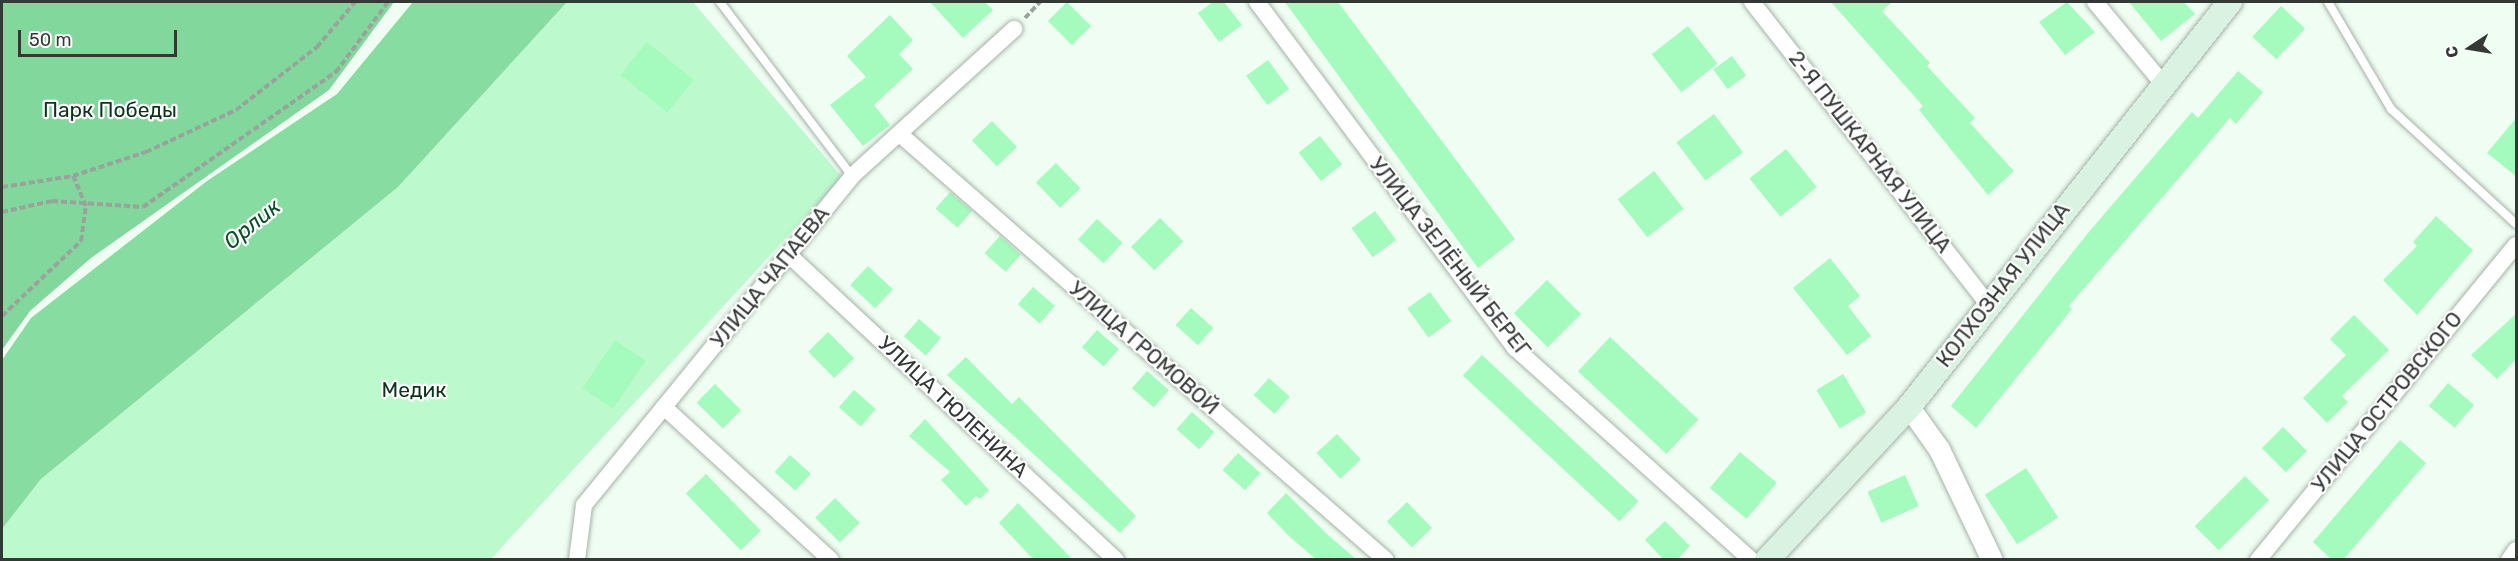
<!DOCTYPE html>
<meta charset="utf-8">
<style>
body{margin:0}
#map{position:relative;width:2518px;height:561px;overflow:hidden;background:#effdf2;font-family:Rubik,sans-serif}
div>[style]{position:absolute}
.green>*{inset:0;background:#bcfacd}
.forest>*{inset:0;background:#82d79c}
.water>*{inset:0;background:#87dca1}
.building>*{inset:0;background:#a5fbbe;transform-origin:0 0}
.path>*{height:4px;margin-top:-2px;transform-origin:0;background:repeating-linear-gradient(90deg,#99a39b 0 6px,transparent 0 9px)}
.roads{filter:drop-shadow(0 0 2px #a6b2a9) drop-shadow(0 0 2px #a6b2a9)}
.service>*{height:8px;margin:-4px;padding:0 4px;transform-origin:4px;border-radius:4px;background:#fff}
.minor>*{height:16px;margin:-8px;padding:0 8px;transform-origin:8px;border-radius:8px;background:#fff}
.tertiary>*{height:21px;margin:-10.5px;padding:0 10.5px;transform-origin:10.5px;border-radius:10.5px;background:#fff}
.secondary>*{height:24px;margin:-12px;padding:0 12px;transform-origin:12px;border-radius:12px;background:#daf2e1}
span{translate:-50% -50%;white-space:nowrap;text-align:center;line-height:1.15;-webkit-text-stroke:4.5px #fff;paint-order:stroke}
.park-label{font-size:21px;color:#0e331c}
.street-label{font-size:21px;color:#343935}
.water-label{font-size:22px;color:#0e4e29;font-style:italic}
.frame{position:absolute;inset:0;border:3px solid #343935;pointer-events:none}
.north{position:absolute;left:2440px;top:18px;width:60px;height:60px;-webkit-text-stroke:4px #fff;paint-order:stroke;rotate:258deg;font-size:16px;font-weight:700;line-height:24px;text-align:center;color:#343935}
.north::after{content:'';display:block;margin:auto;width:21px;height:27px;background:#343935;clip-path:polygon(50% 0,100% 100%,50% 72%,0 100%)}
.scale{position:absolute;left:18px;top:30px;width:159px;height:27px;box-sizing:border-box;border:3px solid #343935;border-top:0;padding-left:8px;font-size:18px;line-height:21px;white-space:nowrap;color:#343935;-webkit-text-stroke:4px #fff;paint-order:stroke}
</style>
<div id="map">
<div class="green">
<div style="clip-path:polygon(567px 2px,693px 2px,842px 177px,491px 559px,2px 559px,2px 529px,41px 479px,398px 187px)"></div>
</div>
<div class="forest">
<div style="clip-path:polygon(2px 2px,394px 2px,329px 90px,91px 258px,30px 311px,2px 350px)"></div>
</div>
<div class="water">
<div style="clip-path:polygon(413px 2px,567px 2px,398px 187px,41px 479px,2px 529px,2px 360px,31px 318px,207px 181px,337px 94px)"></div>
</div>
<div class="building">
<div style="clip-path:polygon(930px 2px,985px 2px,993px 10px,963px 38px)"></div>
<div style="left:1067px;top:2px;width:34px;height:27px;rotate:45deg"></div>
<div style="clip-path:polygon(1213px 2px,1224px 2px,1242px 25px,1219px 42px,1198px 13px)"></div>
<div style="clip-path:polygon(1285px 2px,1338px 2px,1515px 239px,1478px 268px)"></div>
<div style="clip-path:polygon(1831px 2px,1892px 2px,1882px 11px,1930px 63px,1927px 66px,1975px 118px,1970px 123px,2014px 171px,1988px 195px,1919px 110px,1923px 106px)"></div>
<div style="clip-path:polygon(2067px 2px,2095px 32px,2065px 55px,2039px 22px)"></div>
<div style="clip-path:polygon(2129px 2px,2184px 2px,2195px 14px,2161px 41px)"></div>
<div style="left:2281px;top:6px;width:33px;height:42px;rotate:43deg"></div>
<div style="clip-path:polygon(890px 15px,913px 40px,899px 54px,913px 69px,874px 105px,890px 125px,863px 146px,830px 105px,866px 77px,847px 56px)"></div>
<div style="left:1688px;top:26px;width:48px;height:46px;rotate:52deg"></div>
<div style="left:647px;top:42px;width:60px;height:42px;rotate:39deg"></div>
<div style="left:1732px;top:56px;width:24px;height:23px;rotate:54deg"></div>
<div style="left:1268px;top:60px;width:36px;height:27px;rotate:54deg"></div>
<div style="clip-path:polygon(2238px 71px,2263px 92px,2236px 124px,2230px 118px,2179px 178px,2069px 306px,2072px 309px,1976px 428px,1951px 406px,2088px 233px,2192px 112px,2198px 118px)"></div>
<div style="left:1714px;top:114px;width:48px;height:47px;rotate:53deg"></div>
<div style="clip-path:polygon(2517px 117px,2517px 177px,2487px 153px)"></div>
<div style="left:992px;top:121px;width:36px;height:28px;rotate:46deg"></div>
<div style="left:1320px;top:136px;width:36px;height:27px;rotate:52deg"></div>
<div style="left:1786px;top:149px;width:49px;height:47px;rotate:51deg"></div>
<div style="left:1056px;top:163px;width:35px;height:28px;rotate:46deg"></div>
<div style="left:1654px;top:171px;width:48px;height:46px;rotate:52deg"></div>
<div style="left:950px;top:192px;width:29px;height:22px;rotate:41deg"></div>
<div style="left:1375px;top:211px;width:36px;height:29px;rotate:54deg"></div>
<div style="clip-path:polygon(2436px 216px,2473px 250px,2417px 315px,2383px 280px,2417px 246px,2413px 242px)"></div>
<div style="left:1160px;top:218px;width:33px;height:41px;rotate:45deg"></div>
<div style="left:1097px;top:219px;width:35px;height:28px;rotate:43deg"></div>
<div style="left:1000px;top:236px;width:28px;height:23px;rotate:42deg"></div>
<div style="clip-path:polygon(1830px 258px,1860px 296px,1848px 306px,1871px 336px,1847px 355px,1793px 288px)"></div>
<div style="left:868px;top:266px;width:34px;height:26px;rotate:43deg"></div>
<div style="left:1547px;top:280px;width:48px;height:47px;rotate:45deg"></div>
<div style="left:1033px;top:287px;width:29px;height:23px;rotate:41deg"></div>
<div style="left:1430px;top:292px;width:36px;height:28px;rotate:54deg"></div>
<div style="left:1191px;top:308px;width:30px;height:23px;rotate:42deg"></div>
<div style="clip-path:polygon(2517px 313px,2517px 358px,2497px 379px,2471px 355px)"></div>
<div style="clip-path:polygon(2354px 315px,2389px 350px,2342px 396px,2348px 402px,2327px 423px,2303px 398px,2346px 355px,2330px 339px)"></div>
<div style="left:919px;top:319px;width:29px;height:23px;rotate:41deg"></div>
<div style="left:1097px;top:330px;width:29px;height:23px;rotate:41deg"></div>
<div style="left:828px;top:332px;width:37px;height:28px;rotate:45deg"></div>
<div style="left:1610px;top:337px;width:121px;height:47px;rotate:43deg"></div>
<div style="left:615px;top:340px;width:37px;height:58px;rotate:34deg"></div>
<div style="left:1482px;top:355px;width:214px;height:28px;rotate:43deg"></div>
<div style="clip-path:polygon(966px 357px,1012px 404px,1019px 397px,1136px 516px,1120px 533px,947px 375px)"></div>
<div style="left:1147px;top:371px;width:29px;height:23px;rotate:41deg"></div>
<div style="left:1843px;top:374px;width:45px;height:31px;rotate:59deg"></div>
<div style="left:1269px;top:378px;width:28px;height:23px;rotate:42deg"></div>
<div style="left:2448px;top:383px;width:34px;height:30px;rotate:40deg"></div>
<div style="left:715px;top:384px;width:37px;height:26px;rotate:45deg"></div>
<div style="left:854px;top:390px;width:29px;height:23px;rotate:41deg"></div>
<div style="left:1192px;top:412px;width:30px;height:23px;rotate:42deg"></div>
<div style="clip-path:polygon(925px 419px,989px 490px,980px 499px,976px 496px,966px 506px,941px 480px,950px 472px,909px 436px)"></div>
<div style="left:2283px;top:427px;width:34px;height:30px;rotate:45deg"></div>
<div style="left:1337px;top:434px;width:35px;height:28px;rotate:47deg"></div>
<div style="clip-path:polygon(2400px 440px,2426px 463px,2343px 560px,2332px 560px,2313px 542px)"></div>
<div style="left:1740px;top:452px;width:48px;height:47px;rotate:40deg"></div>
<div style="left:1238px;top:453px;width:30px;height:23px;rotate:42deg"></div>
<div style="left:790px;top:455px;width:28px;height:23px;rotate:42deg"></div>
<div style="left:2026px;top:468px;width:59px;height:49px;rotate:57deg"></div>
<div style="left:706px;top:474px;width:79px;height:28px;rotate:46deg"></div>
<div style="left:1905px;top:475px;width:34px;height:41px;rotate:66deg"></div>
<div style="left:2245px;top:476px;width:34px;height:71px;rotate:45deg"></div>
<div style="clip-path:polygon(1286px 493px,1328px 535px,1357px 560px,1317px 560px,1291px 538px,1267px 513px)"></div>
<div style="left:835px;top:498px;width:35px;height:28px;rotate:45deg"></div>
<div style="left:1407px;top:502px;width:36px;height:28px;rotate:46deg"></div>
<div style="clip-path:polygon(1018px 503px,1073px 560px,1034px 560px,999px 523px)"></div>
<div style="clip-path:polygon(1665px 521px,1690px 546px,1677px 560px,1664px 560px,1645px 540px)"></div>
</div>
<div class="path">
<div style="left:1025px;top:18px;width:22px;rotate:-47deg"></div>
<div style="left:2px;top:187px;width:72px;rotate:-8.8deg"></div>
<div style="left:73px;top:176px;width:77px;rotate:-18.2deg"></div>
<div style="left:146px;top:152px;width:99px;rotate:-25deg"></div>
<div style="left:236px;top:110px;width:103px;rotate:-37.9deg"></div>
<div style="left:317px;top:47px;width:59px;rotate:-49.8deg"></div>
<div style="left:2px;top:212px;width:51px;rotate:-12.4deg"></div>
<div style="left:52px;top:201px;width:91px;rotate:3.8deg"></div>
<div style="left:143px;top:207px;width:236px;rotate:-35deg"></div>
<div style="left:336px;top:72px;width:87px;rotate:-53.4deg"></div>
<div style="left:2px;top:316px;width:109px;rotate:-43.5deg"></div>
<div style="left:81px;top:241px;width:35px;rotate:-82deg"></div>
<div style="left:86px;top:206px;width:33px;rotate:-113deg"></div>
</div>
<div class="roads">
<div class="service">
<div style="left:720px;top:2px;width:218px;rotate:52.8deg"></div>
<div style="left:2328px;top:2px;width:124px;rotate:59.5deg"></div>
<div style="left:2391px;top:109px;width:170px;rotate:42.6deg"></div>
</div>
<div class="minor">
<div style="left:1257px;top:2px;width:432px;rotate:53.3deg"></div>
<div style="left:1515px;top:348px;width:317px;rotate:41.9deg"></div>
<div style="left:1752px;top:2px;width:382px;rotate:52deg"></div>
<div style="left:2095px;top:2px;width:107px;rotate:50.3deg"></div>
<div style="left:902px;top:136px;width:643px;rotate:41.22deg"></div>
<div style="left:789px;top:255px;width:447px;rotate:43deg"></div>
<div style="left:664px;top:407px;width:226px;rotate:42.5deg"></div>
<div style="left:577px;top:560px;width:55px;rotate:-82.7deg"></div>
<div style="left:584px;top:505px;width:424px;rotate:-50.8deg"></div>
<div style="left:852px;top:176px;width:219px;rotate:-42.2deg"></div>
<div style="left:2258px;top:560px;width:407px;rotate:-50.7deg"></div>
<div style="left:2509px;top:560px;width:12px;rotate:-55deg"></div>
</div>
<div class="tertiary">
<div style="left:1909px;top:407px;width:52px;rotate:54.5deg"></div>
<div style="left:1939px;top:449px;width:123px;rotate:64.5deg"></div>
</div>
<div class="secondary">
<div style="left:1767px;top:560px;width:209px;rotate:-47.1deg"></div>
<div style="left:1909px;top:407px;width:517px;rotate:-51.6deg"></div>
</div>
</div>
<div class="park-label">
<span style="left:110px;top:110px">Парк Победы</span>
<span style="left:414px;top:390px">Медик</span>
</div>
<div class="street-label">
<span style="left:1870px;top:152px;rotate:52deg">2-Я ПУШКАРНАЯ УЛИЦА</span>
<span style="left:1450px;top:257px;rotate:52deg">УЛИЦА ЗЕЛЁНЫЙ БЕРЕГ</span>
<span style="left:770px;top:277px;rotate:-51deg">УЛИЦА ЧАПАЕВА</span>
<span style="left:2003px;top:285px;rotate:-52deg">КОЛХОЗНАЯ УЛИЦА</span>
<span style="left:1144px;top:348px;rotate:41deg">УЛИЦА ГРОМОВОЙ</span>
<span style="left:2387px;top:402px;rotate:-51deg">УЛИЦА ОСТРОВСКОГО</span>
<span style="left:953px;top:407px;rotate:43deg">УЛИЦА ТЮЛЕНИНА</span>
</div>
<div class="water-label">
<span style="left:252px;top:224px;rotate:-39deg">Орлик</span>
</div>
<div class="frame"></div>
<div class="north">С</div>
<div class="scale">50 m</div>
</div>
